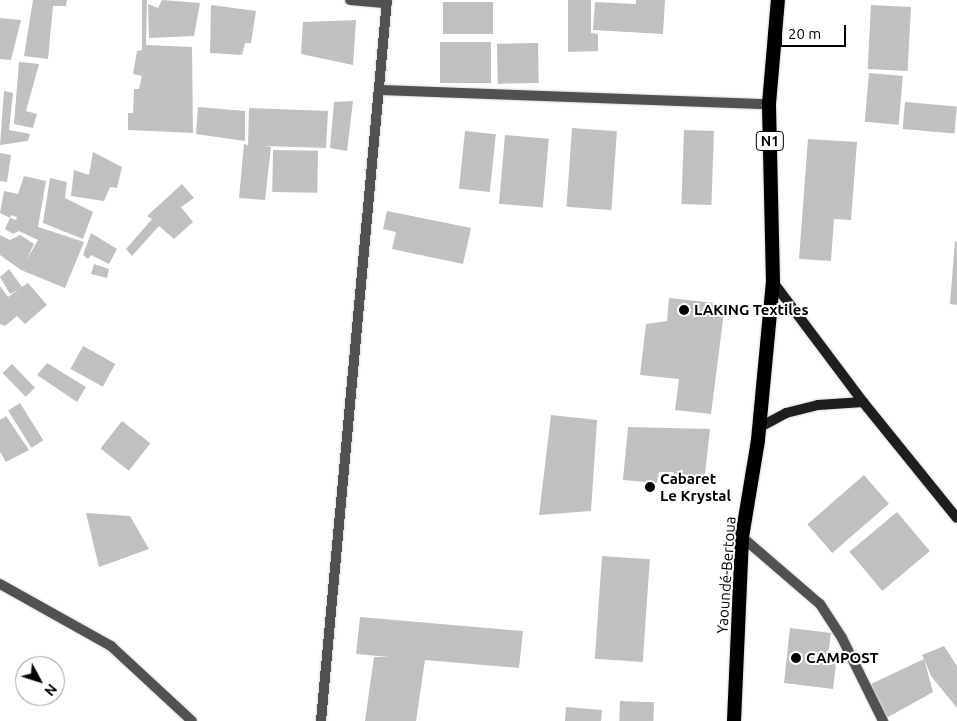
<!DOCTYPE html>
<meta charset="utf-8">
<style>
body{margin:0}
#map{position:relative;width:957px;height:721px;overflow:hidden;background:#fff;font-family:Ubuntu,sans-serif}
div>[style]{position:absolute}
.building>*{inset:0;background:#c0c0c0;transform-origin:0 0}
.roads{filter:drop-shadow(0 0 1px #dbdbdb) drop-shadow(0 0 1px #dbdbdb)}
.minor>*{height:10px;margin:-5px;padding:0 5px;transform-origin:5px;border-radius:5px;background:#515151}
.tertiary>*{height:10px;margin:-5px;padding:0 5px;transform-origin:5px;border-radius:5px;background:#515151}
.secondary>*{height:10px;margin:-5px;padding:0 5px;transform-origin:5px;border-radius:5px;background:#1e1e1e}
.trunk>*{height:14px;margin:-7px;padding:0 7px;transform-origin:7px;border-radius:7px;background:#000}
.dots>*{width:14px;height:14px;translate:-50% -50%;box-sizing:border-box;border:2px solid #fff;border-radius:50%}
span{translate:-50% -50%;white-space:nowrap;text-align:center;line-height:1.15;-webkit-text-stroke:4px #fff;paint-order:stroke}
.shield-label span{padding:1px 4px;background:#fff;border:1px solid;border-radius:4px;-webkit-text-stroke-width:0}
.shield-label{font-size:14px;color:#000;font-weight:700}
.poi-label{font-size:15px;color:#000;font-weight:700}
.left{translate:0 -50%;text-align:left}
.street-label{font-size:15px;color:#000}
.north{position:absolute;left:15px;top:656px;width:50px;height:50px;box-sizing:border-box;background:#fff;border:1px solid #999;border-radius:50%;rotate:130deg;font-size:14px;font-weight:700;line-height:20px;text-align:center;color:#000}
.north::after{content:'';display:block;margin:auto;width:18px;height:22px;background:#000;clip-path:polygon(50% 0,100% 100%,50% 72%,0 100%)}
.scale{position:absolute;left:780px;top:25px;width:66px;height:22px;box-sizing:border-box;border:2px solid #000;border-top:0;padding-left:6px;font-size:15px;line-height:18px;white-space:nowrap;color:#000;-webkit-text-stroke:4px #fff;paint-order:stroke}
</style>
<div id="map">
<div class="building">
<div style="clip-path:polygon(33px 0,67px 0,66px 6px,53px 6px,48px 59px,24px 56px)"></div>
<div style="clip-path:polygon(142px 0,147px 0,146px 45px,192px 47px,193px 133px,128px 130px,128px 113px,133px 113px,134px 89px,139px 89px,142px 76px,133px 74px,137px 51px,142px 50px)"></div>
<div style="clip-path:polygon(162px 0,200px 3px,194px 36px,149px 38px,148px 4px,158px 8px)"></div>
<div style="clip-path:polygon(568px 0,591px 0,591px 33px,598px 34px,598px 51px,568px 52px)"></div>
<div style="clip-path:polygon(636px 0,665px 0,663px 34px,593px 30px,595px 2px,636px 4px)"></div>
<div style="left:443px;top:2px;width:50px;height:32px"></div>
<div style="clip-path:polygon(211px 5px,256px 11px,251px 43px,245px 43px,242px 55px,210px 53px)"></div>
<div style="left:871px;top:5px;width:40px;height:64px;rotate:3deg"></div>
<div style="clip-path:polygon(0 18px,21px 20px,11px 60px,0 59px)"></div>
<div style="clip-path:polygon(356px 20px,353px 65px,301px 54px,303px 22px)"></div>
<div style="left:440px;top:42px;width:51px;height:41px"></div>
<div style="left:538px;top:43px;width:40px;height:41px;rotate:89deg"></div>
<div style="clip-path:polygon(19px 62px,39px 64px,26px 111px,37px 114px,33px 128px,14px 124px)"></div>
<div style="left:869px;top:73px;width:34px;height:49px;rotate:5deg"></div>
<div style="clip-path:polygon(4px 91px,13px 93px,9px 130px,30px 134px,28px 141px,0 145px)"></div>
<div style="clip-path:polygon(353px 101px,347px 151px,330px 148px,334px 102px)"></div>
<div style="left:905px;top:102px;width:52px;height:27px;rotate:5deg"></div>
<div style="clip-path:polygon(198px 107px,245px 111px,245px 141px,196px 134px)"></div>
<div style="clip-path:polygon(249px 108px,328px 111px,326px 148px,264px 146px,271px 147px,265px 200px,239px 198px,244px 144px,248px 145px)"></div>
<div style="left:572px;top:128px;width:45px;height:79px;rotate:4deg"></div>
<div style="left:684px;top:130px;width:30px;height:74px;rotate:2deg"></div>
<div style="left:465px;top:131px;width:31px;height:58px;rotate:6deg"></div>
<div style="left:505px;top:135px;width:44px;height:69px;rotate:5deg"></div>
<div style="clip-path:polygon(808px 139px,857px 142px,851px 220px,834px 219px,831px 261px,799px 259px)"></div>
<div style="left:273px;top:150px;width:45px;height:42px;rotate:1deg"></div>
<div style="clip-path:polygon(93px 152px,122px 167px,117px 188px,110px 187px,104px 201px,71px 196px,74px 170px,89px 175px)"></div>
<div style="clip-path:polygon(0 153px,11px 155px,7px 182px,0 181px)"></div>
<div style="clip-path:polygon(24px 176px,46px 181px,38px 227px,84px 242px,65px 288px,21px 270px,0 255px,0 235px,10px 240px,20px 235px,34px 244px,26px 261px,38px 240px,19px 231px,13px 234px,5px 229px,10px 218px,16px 220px,17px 217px,11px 215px,10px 218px,0 213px,4px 191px,18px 194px)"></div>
<div style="clip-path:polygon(50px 178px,67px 182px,65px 198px,93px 212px,83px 239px,43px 223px)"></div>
<div style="clip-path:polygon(182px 184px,194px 198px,181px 207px,193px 222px,174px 239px,159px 226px,132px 256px,126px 249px,152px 219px,147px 216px)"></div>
<div style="clip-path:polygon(387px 211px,471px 228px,463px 264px,392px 249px,396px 232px,383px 229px)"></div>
<div style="clip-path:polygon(91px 233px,117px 249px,109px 264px,91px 255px,88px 259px,83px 255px)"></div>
<div style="clip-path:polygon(955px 241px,957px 242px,957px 305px,950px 304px)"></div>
<div style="clip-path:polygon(94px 264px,109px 269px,107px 278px,91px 274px)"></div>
<div style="clip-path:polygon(9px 269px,22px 287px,28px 283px,47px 305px,25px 324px,17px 316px,5px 326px,0 324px,0 286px,8px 297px,19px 289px,10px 294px,0 277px)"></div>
<div style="clip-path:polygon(669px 298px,725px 304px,711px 414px,675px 410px,679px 379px,640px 375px,646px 324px,667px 321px)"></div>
<div style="left:83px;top:346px;width:37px;height:26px;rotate:29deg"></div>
<div style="clip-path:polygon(47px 363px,86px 387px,77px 402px,37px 375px)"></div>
<div style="left:12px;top:364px;width:33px;height:13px;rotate:46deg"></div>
<div style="left:20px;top:403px;width:44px;height:14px;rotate:58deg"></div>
<div style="clip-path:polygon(551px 415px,597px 420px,591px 511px,539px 515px)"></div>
<div style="clip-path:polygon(6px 416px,29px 450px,6px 462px,0 452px,0 420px)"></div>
<div style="left:122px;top:421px;width:36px;height:35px;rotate:38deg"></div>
<div style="clip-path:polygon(628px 427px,710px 429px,704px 483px,673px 485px,674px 472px,659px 472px,657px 483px,623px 480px)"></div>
<div style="left:864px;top:475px;width:38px;height:75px;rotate:49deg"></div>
<div style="left:897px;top:512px;width:51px;height:62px;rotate:50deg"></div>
<div style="clip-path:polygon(86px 513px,130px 516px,149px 549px,99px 567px)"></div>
<div style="left:602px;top:556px;width:48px;height:103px;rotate:4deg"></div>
<div style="clip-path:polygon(360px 617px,523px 631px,519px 668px,425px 660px,416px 721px,365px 721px,374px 657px,389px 657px,356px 654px)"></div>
<div style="clip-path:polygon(790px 628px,831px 633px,827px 663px,836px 664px,833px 689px,784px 683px)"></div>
<div style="clip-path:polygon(944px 646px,957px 666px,957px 708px,931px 676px,924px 659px,933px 692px,881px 721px,871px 684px,924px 659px,922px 655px)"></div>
<div style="left:620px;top:701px;width:34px;height:20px;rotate:2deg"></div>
<div style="clip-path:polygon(566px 707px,602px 710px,601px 721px,565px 721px)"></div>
</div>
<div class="roads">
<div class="minor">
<div style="left:350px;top:0;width:37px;rotate:5deg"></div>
<div style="left:379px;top:90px;width:390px;rotate:2.1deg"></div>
<div style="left:742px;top:537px;width:103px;rotate:40.7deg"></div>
<div style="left:820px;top:604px;width:40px;rotate:57.1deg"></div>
<div style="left:842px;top:638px;width:93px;rotate:63.7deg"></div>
<div style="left:0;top:584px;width:127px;rotate:29.2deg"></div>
<div style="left:111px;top:646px;width:110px;rotate:42.8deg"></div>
</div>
<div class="tertiary">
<div style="left:321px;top:721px;width:724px;rotate:-84.77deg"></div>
</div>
<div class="secondary">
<div style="left:773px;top:282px;width:150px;rotate:53.1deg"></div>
<div style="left:863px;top:402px;width:149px;rotate:51deg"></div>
<div style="left:759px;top:433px;width:6px;rotate:-81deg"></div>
<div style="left:760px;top:427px;width:30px;rotate:-28deg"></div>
<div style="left:786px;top:413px;width:33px;rotate:-14deg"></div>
<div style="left:818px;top:405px;width:45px;rotate:-3.8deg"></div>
</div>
<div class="trunk">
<div style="left:734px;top:721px;width:184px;rotate:-87.5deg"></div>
<div style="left:742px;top:537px;width:98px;rotate:-80.6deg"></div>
<div style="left:758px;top:440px;width:159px;rotate:-84.6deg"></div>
<div style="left:773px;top:282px;width:178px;rotate:-91.3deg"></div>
<div style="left:769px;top:104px;width:104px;rotate:-85.1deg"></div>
</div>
</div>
<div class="dots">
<div style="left:684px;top:310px;background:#000"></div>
<div style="left:650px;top:487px;background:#000"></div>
<div style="left:796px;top:658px;background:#000"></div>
</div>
<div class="shield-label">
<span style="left:770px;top:141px">N1</span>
</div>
<div class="poi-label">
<span class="left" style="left:694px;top:310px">LAKING Textiles</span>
<span class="left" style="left:660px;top:487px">Cabaret<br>Le Krystal</span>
<span class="left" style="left:806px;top:658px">CAMPOST</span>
</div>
<div class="street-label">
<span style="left:726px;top:575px;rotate:-86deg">Yaoundé-Bertoua</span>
</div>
<div class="north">N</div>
<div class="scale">20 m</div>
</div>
